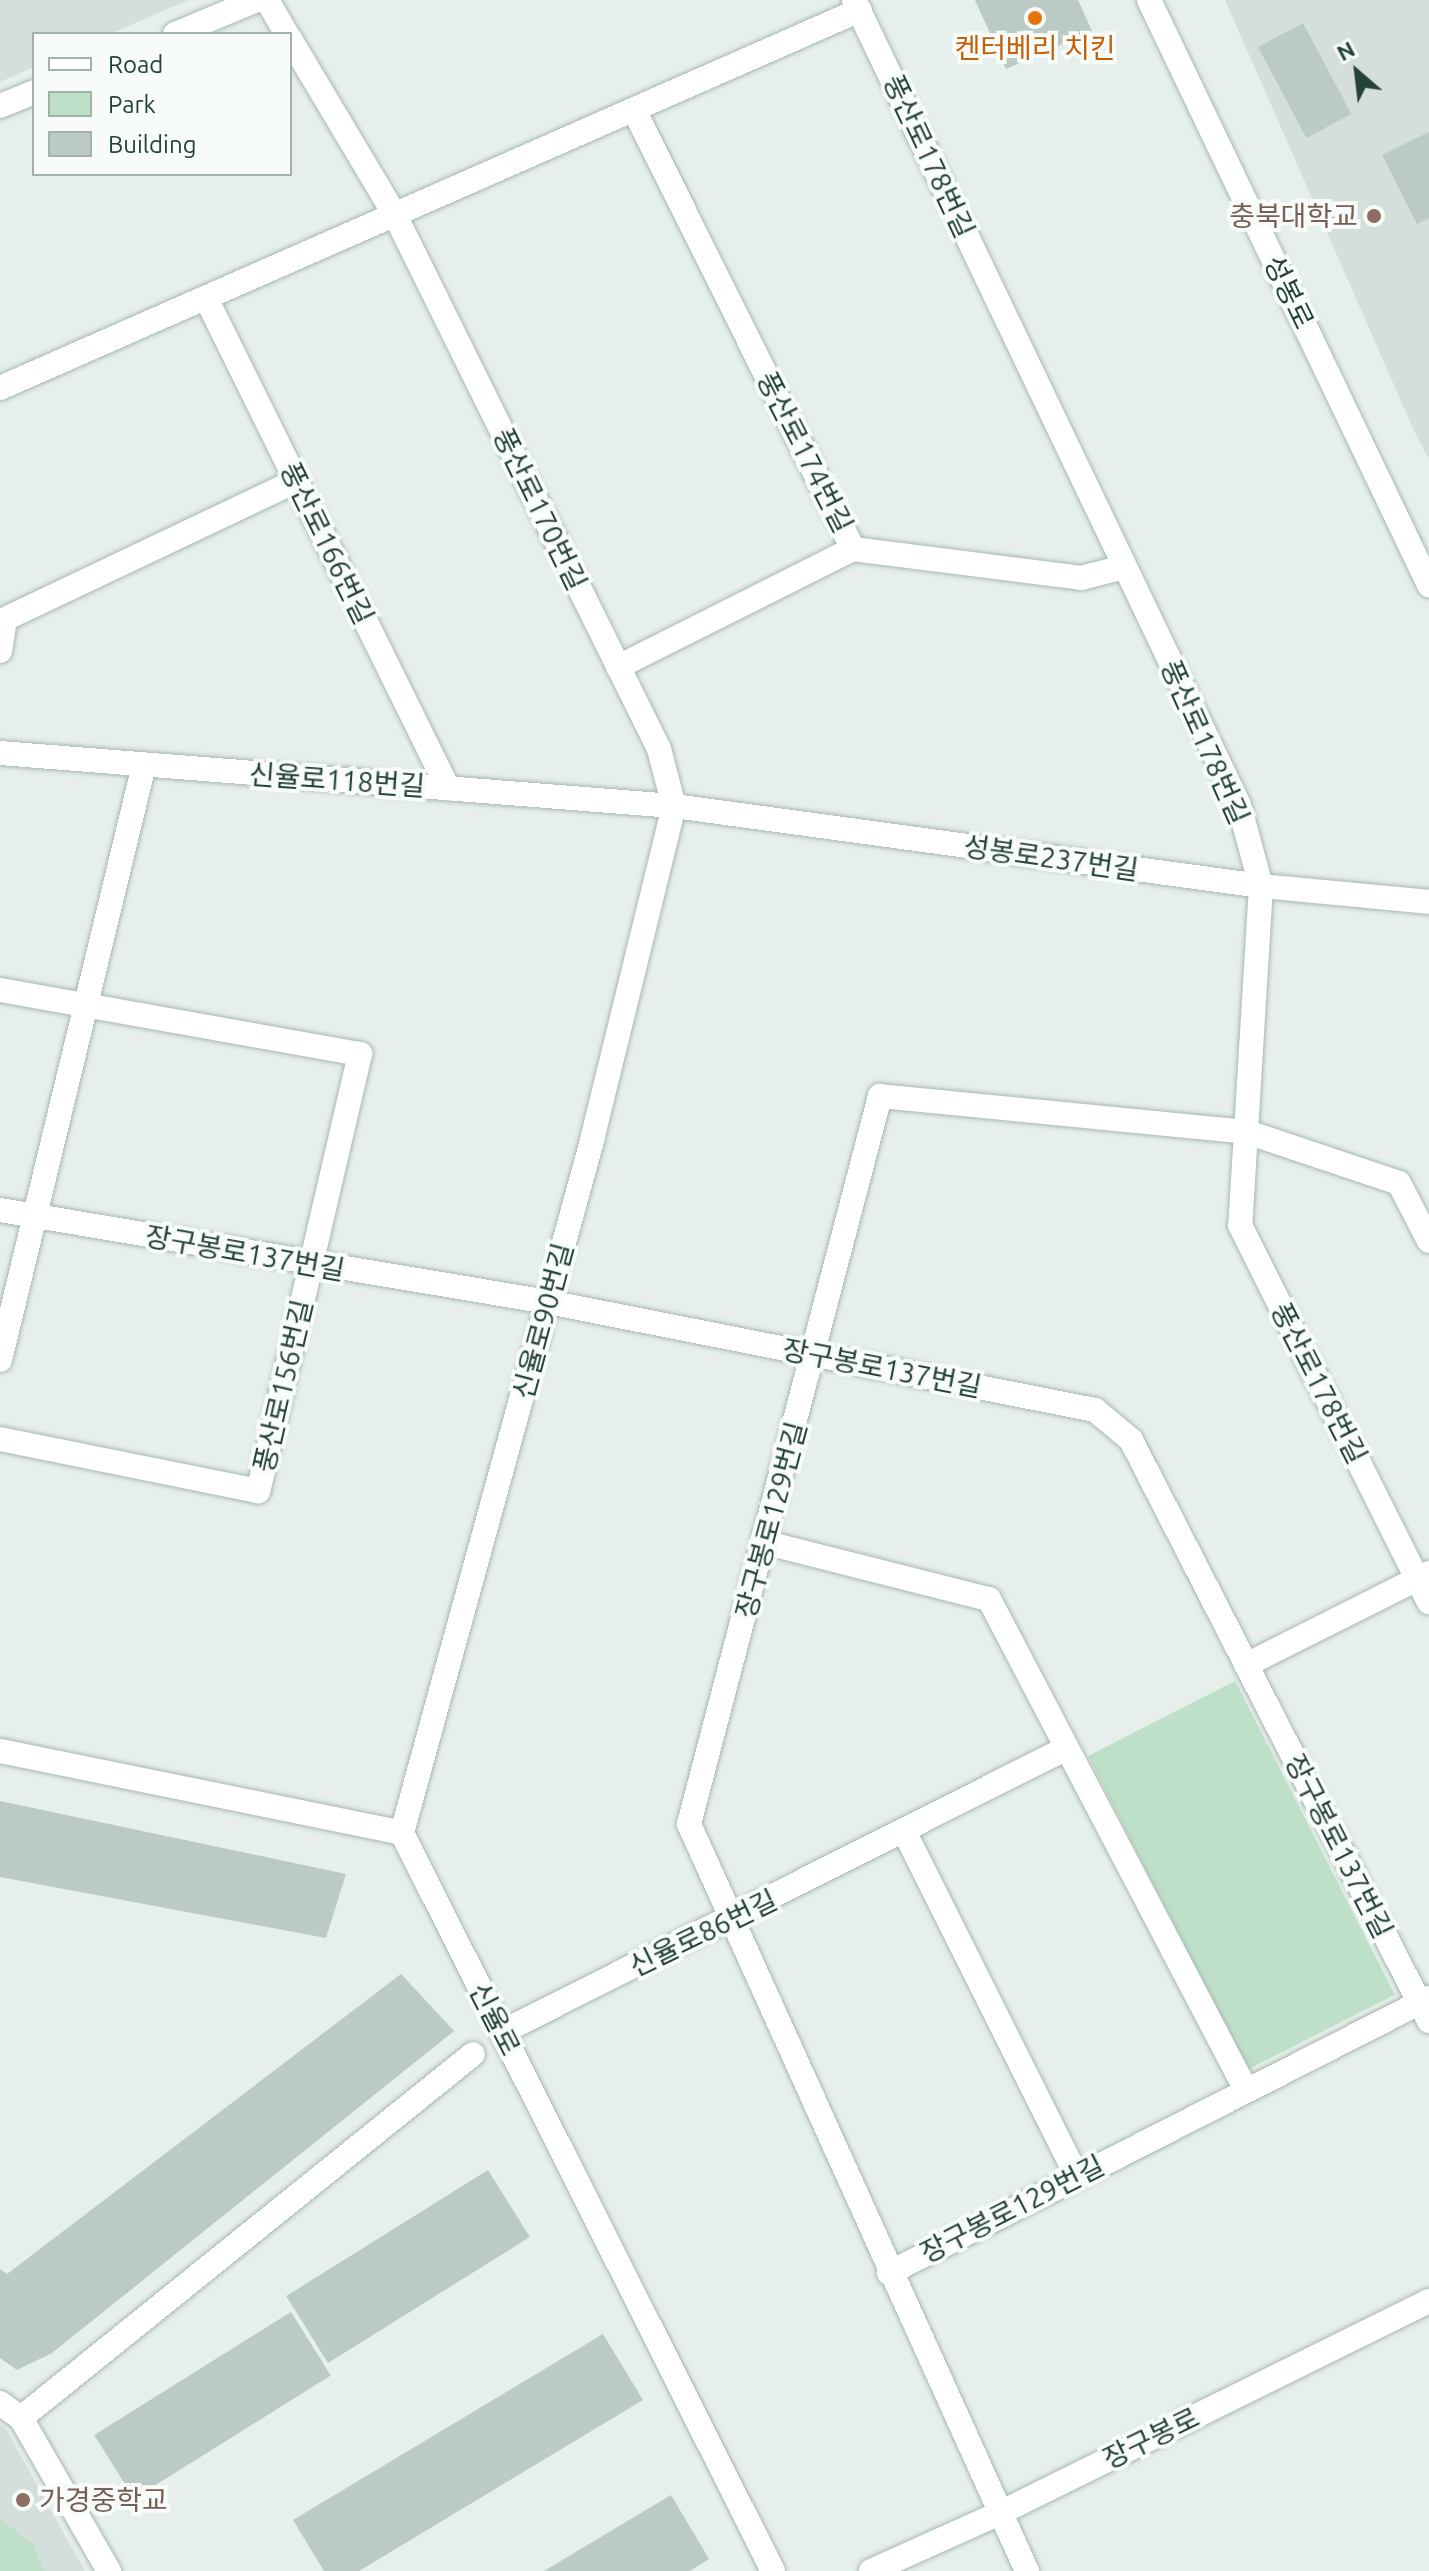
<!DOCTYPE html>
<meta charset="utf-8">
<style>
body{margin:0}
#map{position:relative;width:1429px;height:2571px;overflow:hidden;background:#e6efeb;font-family:Ubuntu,"Noto Sans KR",sans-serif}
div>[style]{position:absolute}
.built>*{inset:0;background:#d4dfda}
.green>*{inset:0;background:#bfe0c8;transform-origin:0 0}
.building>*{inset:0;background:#bbcac4;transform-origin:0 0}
.roads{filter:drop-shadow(0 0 2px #a8b8b2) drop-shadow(0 0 2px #a8b8b2)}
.minor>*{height:24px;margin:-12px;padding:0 12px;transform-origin:12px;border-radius:12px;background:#fff}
.dots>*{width:22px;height:22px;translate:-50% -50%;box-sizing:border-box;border:4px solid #f7fbf9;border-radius:50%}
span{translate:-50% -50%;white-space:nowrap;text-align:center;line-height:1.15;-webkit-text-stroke:8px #f7fbf9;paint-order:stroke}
.food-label{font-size:28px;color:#c56008}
.street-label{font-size:28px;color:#24423a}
.education-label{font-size:28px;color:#785e54}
.right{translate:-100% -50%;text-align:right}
.left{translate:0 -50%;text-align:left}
.legend{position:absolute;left:32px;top:32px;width:260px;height:144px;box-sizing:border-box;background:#f7fbf9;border:2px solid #a3b1ad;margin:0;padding:10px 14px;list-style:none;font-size:24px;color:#24423a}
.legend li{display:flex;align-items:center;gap:16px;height:40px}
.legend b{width:40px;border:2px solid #a3b1ad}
.north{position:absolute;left:1317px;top:32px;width:80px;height:80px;-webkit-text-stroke:6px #f7fbf9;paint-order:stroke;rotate:332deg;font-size:22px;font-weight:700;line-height:32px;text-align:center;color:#24423a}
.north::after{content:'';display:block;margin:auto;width:28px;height:36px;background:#24423a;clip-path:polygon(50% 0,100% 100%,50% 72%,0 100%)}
</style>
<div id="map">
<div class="built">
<div style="clip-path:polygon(0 0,188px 0,110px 34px,34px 34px,34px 67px,0 82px)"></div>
<div style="clip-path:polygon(1225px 0,1429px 0,1429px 459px,1415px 433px)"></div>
<div style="clip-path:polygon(0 2425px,6px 2429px,85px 2571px,0 2571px)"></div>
</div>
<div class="green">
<div style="left:1235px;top:1681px;width:352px;height:165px;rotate:63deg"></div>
<div style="clip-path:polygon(0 2519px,32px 2543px,45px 2571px,0 2571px)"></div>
</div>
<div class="building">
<div style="clip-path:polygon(975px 0,1078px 0,1092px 31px,1006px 69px)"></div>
<div style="left:1303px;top:23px;width:103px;height:51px;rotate:62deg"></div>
<div style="clip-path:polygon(1429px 132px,1429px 218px,1417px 224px,1382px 155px)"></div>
<div style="clip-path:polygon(0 1801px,346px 1874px,326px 1938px,0 1877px)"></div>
<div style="clip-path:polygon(401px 1974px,454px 2031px,52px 2353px,17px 2370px,0 2358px,0 2269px,7px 2274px)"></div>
<div style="left:488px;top:2170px;width:79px;height:238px;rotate:58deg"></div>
<div style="left:291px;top:2312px;width:75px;height:232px;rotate:58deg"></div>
<div style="clip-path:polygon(603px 2334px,643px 2400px,359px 2571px,324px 2571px,293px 2520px)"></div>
<div style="clip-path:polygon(671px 2495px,709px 2559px,690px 2571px,544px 2571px)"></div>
</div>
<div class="roads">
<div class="minor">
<div style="left:267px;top:0;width:39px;rotate:60deg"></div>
<div style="left:854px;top:0;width:892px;rotate:64.44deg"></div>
<div style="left:1239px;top:805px;width:84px;rotate:74.8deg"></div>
<div style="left:1261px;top:886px;width:340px;rotate:93.5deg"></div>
<div style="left:1240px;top:1225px;width:422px;rotate:63.4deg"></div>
<div style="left:1149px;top:0;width:649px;rotate:64.42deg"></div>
<div style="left:175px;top:34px;width:89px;rotate:-22.5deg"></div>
<div style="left:290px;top:39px;width:205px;rotate:59.2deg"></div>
<div style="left:395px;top:215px;width:596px;rotate:63.69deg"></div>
<div style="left:659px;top:749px;width:59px;rotate:75.3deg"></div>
<div style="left:674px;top:806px;width:341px;rotate:103.8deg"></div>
<div style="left:593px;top:1137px;width:722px;rotate:105.35deg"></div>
<div style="left:0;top:106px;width:37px;rotate:-22deg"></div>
<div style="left:634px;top:110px;width:491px;rotate:63.5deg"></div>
<div style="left:853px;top:549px;width:230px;rotate:7.2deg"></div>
<div style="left:1081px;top:578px;width:44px;rotate:-14.3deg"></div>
<div style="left:206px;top:298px;width:547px;rotate:63.72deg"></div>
<div style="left:0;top:388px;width:939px;rotate:-23.73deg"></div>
<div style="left:0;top:651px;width:32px;rotate:-81deg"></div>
<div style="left:5px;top:619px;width:322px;rotate:-25.4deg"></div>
<div style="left:618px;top:667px;width:263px;rotate:-26.7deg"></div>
<div style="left:0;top:753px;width:676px;rotate:4.5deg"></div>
<div style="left:674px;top:806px;width:592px;rotate:7.76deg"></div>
<div style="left:1261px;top:886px;width:169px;rotate:5.4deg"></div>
<div style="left:0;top:990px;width:366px;rotate:10.1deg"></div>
<div style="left:360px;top:1054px;width:449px;rotate:103.1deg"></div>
<div style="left:258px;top:1491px;width:263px;rotate:-168.6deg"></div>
<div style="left:0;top:1210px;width:556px;rotate:9.53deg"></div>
<div style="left:548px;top:1302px;width:558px;rotate:11.17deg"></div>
<div style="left:1095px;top:1410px;width:47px;rotate:39.8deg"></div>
<div style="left:1131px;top:1440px;width:653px;rotate:62.85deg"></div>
<div style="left:0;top:1360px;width:612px;rotate:-76.4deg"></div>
<div style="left:767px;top:1543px;width:229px;rotate:14.2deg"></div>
<div style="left:989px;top:1599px;width:554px;rotate:62.37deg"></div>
<div style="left:1246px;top:1665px;width:205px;rotate:-26.7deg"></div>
<div style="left:0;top:1751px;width:410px;rotate:11.5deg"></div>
<div style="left:402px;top:1833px;width:826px;rotate:63.31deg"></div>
<div style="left:904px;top:1831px;width:385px;rotate:63.4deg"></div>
<div style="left:502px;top:2032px;width:632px;rotate:-26.69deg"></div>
<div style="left:889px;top:2273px;width:606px;rotate:-26.99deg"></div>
<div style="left:0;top:2403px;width:26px;rotate:36deg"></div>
<div style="left:21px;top:2418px;width:177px;rotate:60.1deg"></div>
<div style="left:21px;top:2418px;width:580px;rotate:-38.84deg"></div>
<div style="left:871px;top:2571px;width:139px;rotate:-24.2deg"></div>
<div style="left:998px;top:2514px;width:481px;rotate:-26.3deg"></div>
<div style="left:1027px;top:2571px;width:820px;rotate:-114.35deg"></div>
<div style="left:689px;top:1824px;width:753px;rotate:-75.3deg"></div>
<div style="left:880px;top:1096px;width:369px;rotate:5.6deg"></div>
<div style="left:1247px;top:1132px;width:160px;rotate:18.5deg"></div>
<div style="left:1399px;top:1183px;width:65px;rotate:62.7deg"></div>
</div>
</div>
<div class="dots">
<div style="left:1035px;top:18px;background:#e8710a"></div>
<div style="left:1374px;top:216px;background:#8d6e63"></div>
<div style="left:23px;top:2500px;background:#8d6e63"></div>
</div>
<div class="food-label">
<span style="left:1035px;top:48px">켄터베리 치킨</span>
</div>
<div class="street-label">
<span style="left:929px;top:156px;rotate:65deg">풍산로178번길</span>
<span style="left:1289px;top:292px;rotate:64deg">성봉로</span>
<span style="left:805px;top:452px;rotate:63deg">풍산로174번길</span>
<span style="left:540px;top:509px;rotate:64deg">풍산로170번길</span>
<span style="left:327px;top:543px;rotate:64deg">풍산로166번길</span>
<span style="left:1205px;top:742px;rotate:66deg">풍산로178번길</span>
<span style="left:337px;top:780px;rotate:4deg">신율로118번길</span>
<span style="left:1051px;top:858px;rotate:8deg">성봉로237번길</span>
<span style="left:245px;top:1253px;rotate:10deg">장구봉로137번길</span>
<span style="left:543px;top:1321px;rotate:-75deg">신율로90번길</span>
<span style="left:882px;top:1368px;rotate:11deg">장구봉로137번길</span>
<span style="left:1319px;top:1383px;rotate:63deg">풍산로178번길</span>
<span style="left:283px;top:1386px;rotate:-77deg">풍산로156번길</span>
<span style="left:771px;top:1520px;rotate:-75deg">장구봉로129번길</span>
<span style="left:1339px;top:1846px;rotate:63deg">장구봉로137번길</span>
<span style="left:703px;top:1933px;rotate:-26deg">신율로86번길</span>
<span style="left:495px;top:2019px;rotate:63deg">신율로</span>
<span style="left:1012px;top:2209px;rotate:-27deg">장구봉로129번길</span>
<span style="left:1151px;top:2438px;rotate:-26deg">장구봉로</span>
</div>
<div class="education-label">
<span class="right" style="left:1358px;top:216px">충북대학교</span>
<span class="left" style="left:39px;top:2500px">가경중학교</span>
</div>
<ul class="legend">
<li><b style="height:10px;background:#fff"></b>Road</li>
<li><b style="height:22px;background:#bfe0c8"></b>Park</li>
<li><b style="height:22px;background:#bbcac4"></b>Building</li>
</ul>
<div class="north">N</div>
</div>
